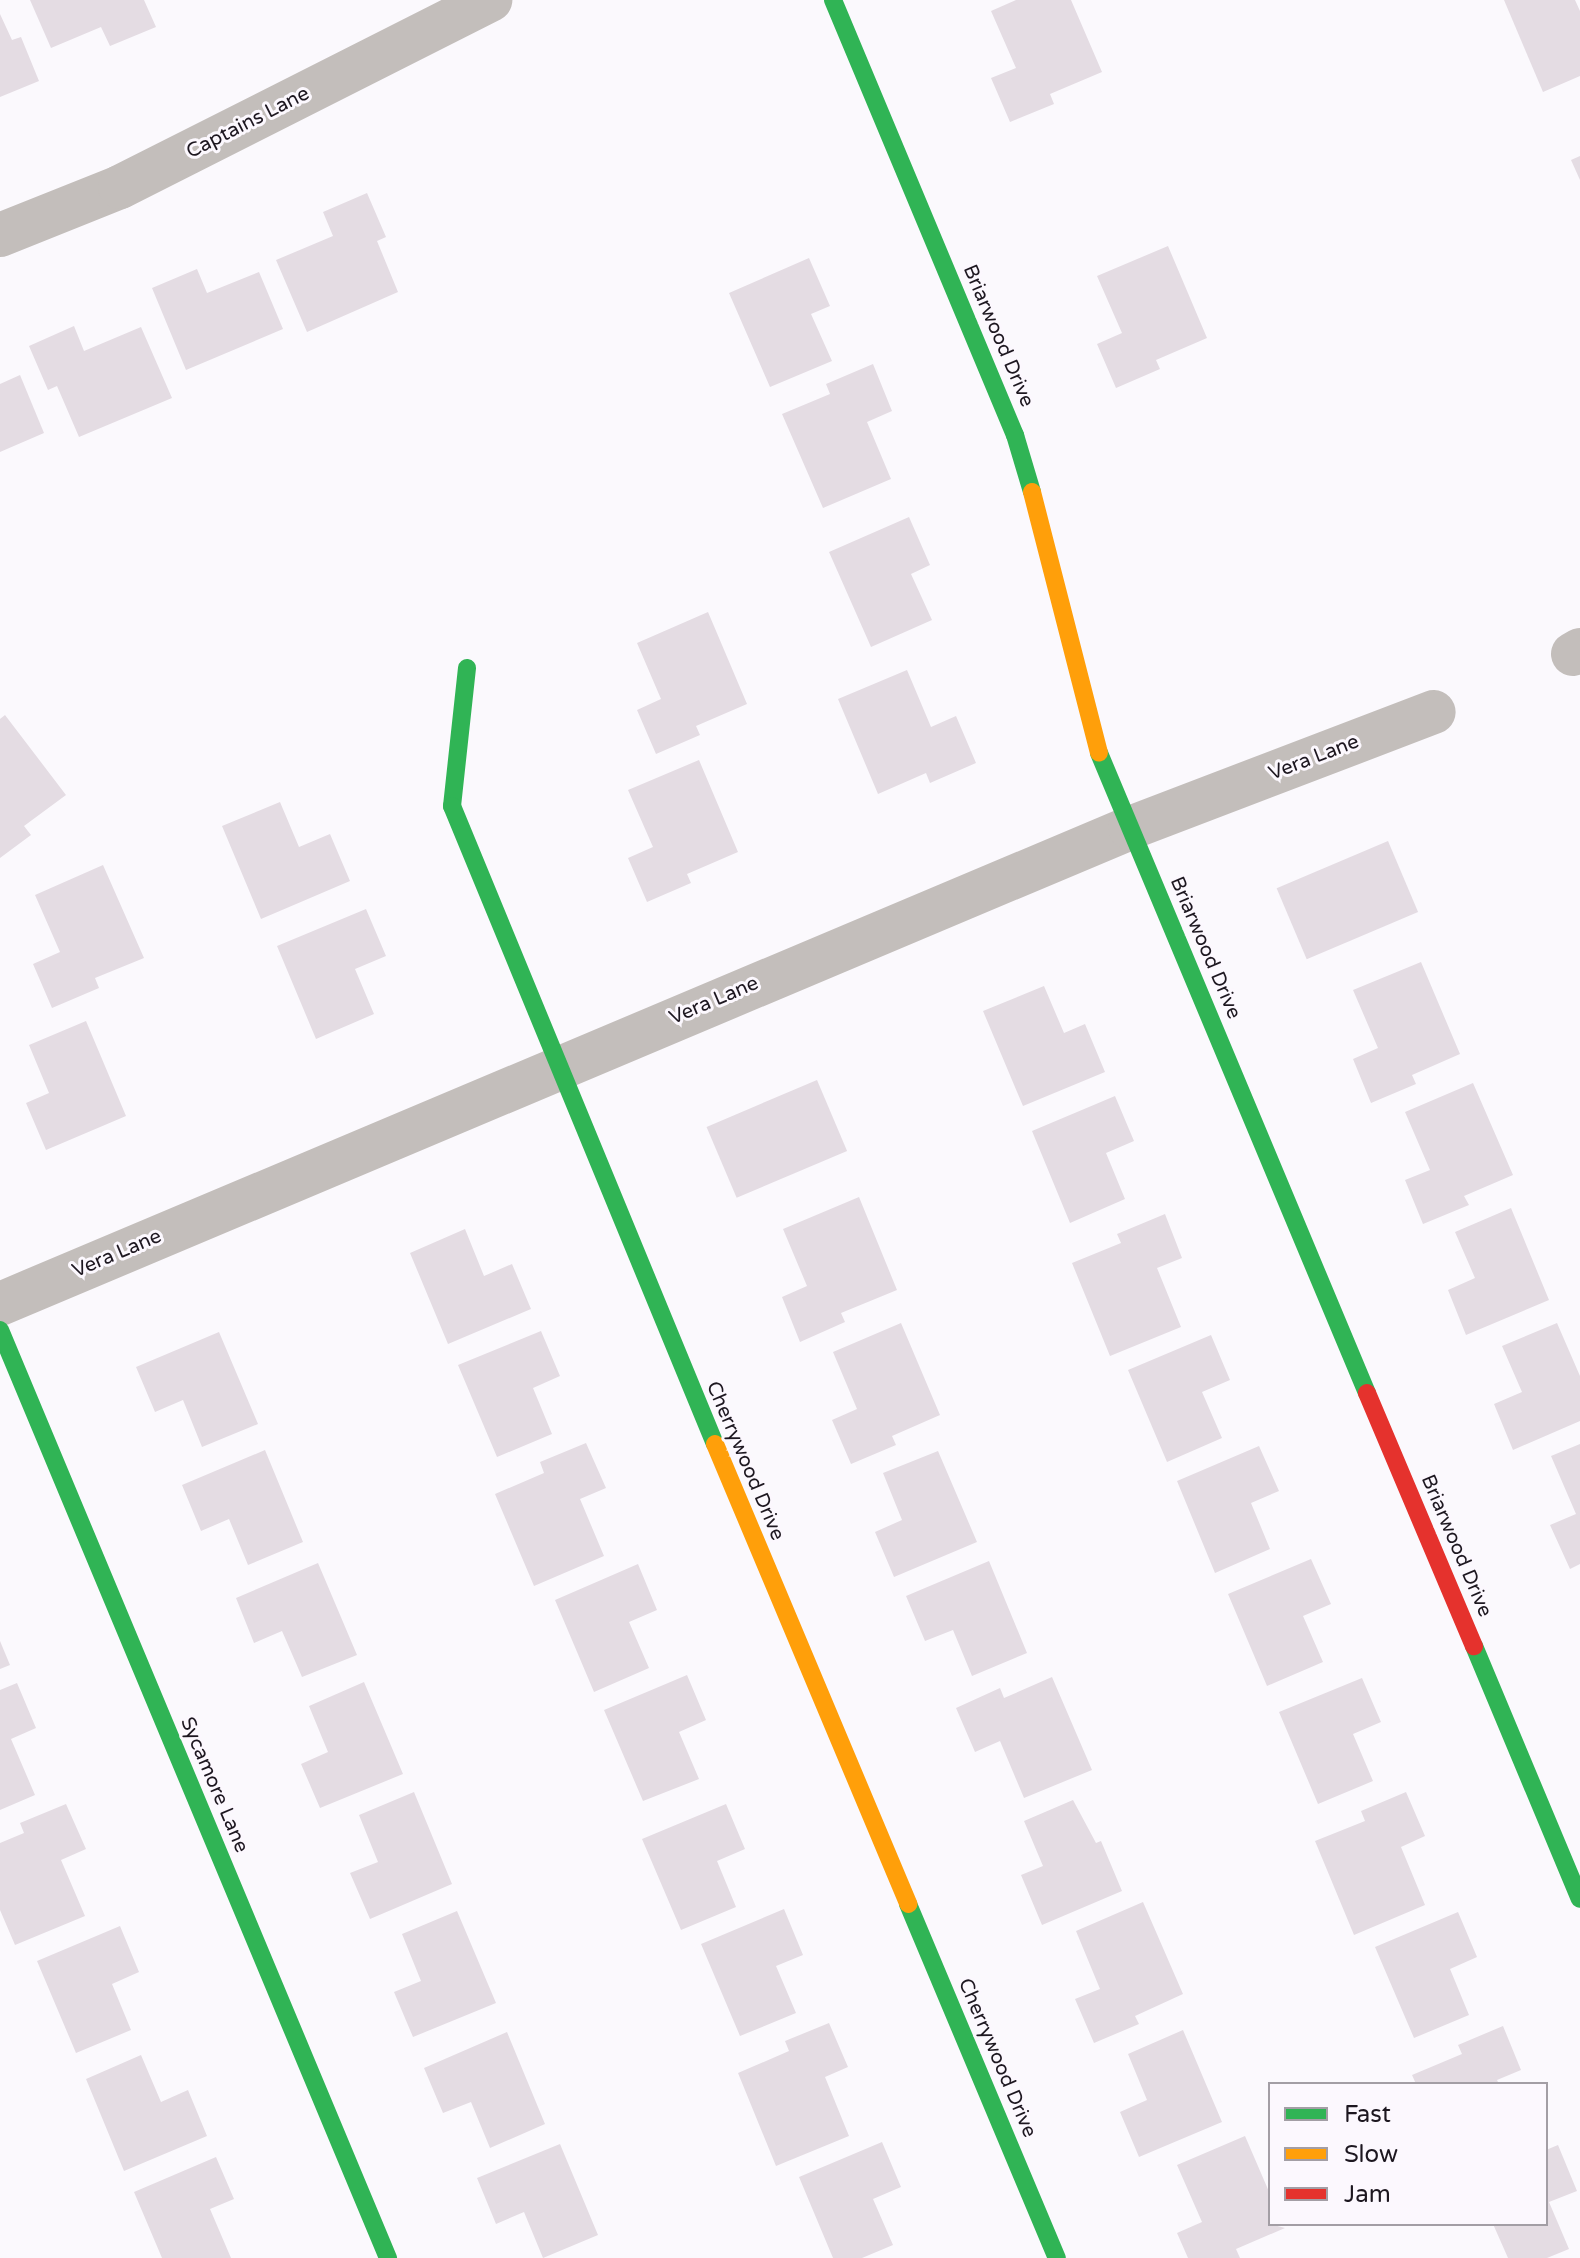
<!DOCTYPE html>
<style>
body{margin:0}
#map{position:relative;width:1580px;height:2258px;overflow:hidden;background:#fbf9fd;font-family:"Varela Round",sans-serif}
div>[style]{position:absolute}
.building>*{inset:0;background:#e4dce3;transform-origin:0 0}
.street>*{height:44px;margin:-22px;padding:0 22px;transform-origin:22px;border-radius:22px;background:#c3bebb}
.fast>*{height:18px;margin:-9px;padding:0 9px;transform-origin:9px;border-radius:9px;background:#30b455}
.slow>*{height:18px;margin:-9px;padding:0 9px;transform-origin:9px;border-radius:9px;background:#ff9f0a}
.jam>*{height:18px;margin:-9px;padding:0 9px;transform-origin:9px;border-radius:9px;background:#e5322d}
span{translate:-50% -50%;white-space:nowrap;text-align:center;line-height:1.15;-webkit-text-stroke:6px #fcf8fe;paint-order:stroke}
.street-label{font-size:20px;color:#1d1720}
.legend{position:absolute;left:1268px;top:2082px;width:280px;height:144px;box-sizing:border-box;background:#fcf8fe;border:2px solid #a39ea5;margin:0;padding:10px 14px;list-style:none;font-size:24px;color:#1d1720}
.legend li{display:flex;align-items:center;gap:16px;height:40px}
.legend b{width:40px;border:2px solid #a39ea5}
</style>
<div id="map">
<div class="building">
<div style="clip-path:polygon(30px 0,144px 0,156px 27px,110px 46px,101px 27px,51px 48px)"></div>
<div style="clip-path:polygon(1016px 0,1071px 0,1102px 72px,1050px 94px,1054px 104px,1010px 122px,991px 78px,1016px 68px,991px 11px)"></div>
<div style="clip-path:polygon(1504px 0,1575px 0,1580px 11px,1580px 76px,1543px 92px)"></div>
<div style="clip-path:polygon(0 14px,12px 40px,21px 37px,39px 81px,0 97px)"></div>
<div style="clip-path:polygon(1580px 156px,1580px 180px,1571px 160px)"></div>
<div style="clip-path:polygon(367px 193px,386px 237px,377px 241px,398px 292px,307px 332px,276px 260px,333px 236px,323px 212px)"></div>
<div style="clip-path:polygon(1168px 246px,1207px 338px,1156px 360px,1160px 369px,1116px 388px,1097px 344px,1122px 333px,1097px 276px)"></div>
<div style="clip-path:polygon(809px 258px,830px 306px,811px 314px,832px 361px,770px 387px,729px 293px)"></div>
<div style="clip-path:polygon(197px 269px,207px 293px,259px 272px,283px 329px,186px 370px,152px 288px)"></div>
<div style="clip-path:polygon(74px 326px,84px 351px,141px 327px,172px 398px,79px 437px,57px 386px,48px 390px,29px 346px)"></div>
<div style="clip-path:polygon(873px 364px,892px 411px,867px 422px,891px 479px,823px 508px,782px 414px,830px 394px,826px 384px)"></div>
<div style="clip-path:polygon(20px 375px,44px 433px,0 452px,0 384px)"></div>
<div style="clip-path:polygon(909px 517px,930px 565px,911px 574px,932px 620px,871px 647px,829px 552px)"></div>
<div style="clip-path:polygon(708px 612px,747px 704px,696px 726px,700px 735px,656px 754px,637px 710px,661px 699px,637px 643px)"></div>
<div style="clip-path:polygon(907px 670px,931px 727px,956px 716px,976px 763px,930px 783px,926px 773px,878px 794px,838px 699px)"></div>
<div style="clip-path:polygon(5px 715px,66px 795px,24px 826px,31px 835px,0 858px,0 719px)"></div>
<div style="clip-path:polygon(699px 760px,738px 852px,687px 874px,691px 883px,647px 902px,628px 858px,653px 847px,628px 790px)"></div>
<div style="clip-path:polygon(280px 802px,299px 847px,330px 834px,350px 881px,261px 919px,222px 826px)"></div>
<div style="left:1388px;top:841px;width:77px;height:121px;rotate:67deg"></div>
<div style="clip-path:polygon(103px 865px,144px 958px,95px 978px,99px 988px,52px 1008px,33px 964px,60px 952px,35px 895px)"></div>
<div style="clip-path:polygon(366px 909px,386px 956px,355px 969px,374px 1014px,316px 1039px,277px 946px)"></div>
<div style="clip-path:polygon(1421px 962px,1460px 1054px,1412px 1075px,1416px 1084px,1371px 1103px,1353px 1059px,1378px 1048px,1353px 990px)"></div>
<div style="clip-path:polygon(1044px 986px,1064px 1033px,1085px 1024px,1105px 1072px,1023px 1106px,983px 1011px)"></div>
<div style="clip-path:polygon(86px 1021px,126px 1116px,46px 1150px,26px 1103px,49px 1093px,29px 1045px)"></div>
<div style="left:817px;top:1080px;width:77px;height:120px;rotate:67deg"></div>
<div style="clip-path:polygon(1473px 1083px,1513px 1175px,1464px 1196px,1469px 1205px,1423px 1224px,1405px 1180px,1430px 1170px,1405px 1112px)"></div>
<div style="clip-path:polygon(1115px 1096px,1134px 1141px,1106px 1153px,1125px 1199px,1070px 1223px,1032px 1131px)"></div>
<div style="clip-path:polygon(859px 1197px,897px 1290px,841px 1313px,845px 1322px,800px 1342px,782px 1297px,807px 1286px,783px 1229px)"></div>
<div style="clip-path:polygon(1511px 1208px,1549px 1300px,1466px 1335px,1448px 1290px,1475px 1278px,1455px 1232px)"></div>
<div style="clip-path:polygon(1165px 1214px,1182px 1258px,1157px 1268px,1181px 1327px,1110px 1356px,1072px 1263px,1121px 1243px,1117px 1234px)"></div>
<div style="clip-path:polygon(465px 1229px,484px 1276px,512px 1264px,531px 1309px,448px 1344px,410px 1253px)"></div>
<div style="clip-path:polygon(901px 1323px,940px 1415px,892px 1436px,896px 1445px,851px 1464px,832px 1420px,857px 1409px,833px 1352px)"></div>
<div style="clip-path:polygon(1557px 1323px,1580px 1376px,1580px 1421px,1513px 1450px,1494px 1404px,1522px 1392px,1502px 1346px)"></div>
<div style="clip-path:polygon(541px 1331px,560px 1376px,533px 1388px,552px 1434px,497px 1457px,458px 1365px)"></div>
<div style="clip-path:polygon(219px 1332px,258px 1424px,202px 1447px,183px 1400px,155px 1412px,136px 1367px)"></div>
<div style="clip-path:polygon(1211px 1335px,1230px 1380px,1202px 1392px,1222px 1438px,1167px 1462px,1128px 1370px)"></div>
<div style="clip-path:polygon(586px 1443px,606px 1488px,580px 1499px,604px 1556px,534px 1586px,495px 1494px,544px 1473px,540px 1462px)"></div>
<div style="clip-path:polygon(1580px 1444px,1580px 1564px,1570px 1569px,1550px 1525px,1576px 1514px,1551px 1456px)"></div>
<div style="clip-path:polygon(1259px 1446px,1279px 1491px,1251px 1503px,1270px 1549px,1215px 1573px,1177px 1481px)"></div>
<div style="clip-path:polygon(265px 1450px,303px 1542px,248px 1565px,229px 1519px,201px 1531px,182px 1485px)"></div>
<div style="clip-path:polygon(938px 1451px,977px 1542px,894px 1577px,875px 1532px,902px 1520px,883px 1473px)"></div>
<div style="clip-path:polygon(1311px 1559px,1331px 1604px,1303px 1616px,1323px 1662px,1267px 1686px,1228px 1594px)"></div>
<div style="clip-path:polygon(989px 1561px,1027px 1653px,972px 1676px,953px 1630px,925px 1641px,906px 1596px)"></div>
<div style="clip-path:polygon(318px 1563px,357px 1655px,302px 1677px,282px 1631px,254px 1643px,236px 1598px)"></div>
<div style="clip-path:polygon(638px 1564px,657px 1610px,629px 1622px,649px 1668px,594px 1692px,555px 1600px)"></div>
<div style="clip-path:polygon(0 1641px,10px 1665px,0 1669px)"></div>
<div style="clip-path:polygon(687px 1675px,706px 1720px,679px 1732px,699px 1779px,643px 1801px,604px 1710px)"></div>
<div style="clip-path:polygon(1052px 1677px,1092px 1770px,1024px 1798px,1000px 1741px,975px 1752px,956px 1708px,1000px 1688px,1004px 1698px)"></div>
<div style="clip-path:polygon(1362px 1678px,1381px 1722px,1353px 1734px,1373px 1781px,1318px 1804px,1279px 1712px)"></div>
<div style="clip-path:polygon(364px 1682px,403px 1774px,320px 1808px,301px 1764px,328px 1752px,309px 1706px)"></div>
<div style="clip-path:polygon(17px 1683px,36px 1728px,11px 1739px,35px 1795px,0 1810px,0 1690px)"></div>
<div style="clip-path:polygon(414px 1792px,452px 1884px,370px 1919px,350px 1873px,378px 1862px,359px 1815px)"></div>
<div style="clip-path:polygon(1406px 1792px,1425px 1836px,1401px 1847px,1425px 1905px,1354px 1935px,1315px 1841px,1365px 1821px,1361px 1811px)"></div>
<div style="clip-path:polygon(1073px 1800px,1096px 1843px,1101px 1841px,1122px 1891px,1042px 1925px,1021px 1875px,1043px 1866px,1024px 1821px)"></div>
<div style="clip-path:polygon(66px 1804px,86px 1849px,61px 1860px,85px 1916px,15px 1945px,0 1910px,0 1843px,24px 1833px,20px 1823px)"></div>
<div style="clip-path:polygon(726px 1804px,745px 1849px,717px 1861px,736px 1907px,681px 1930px,642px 1839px)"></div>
<div style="clip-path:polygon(1143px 1902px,1183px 1994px,1135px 2016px,1139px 2024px,1094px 2043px,1075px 1999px,1100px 1989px,1076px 1931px)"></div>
<div style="clip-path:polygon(784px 1909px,803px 1955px,776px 1966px,796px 2013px,740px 2036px,701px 1944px)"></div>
<div style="clip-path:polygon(457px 1911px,496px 2003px,413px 2037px,394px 1992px,421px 1981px,402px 1934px)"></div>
<div style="clip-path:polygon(1458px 1912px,1477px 1957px,1450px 1969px,1469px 2015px,1414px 2038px,1375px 1947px)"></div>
<div style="clip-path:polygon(120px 1926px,139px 1972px,112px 1984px,131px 2030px,76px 2053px,37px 1961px)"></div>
<div style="clip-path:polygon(829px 2023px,848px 2067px,825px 2077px,849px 2136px,776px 2166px,738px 2073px,789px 2051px,785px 2041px)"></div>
<div style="clip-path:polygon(1503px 2026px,1521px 2070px,1497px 2080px,1499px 2084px,1416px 2084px,1412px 2075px,1462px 2054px,1458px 2045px)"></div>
<div style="clip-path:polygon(1183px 2030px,1222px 2122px,1139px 2157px,1120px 2112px,1147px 2100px,1128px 2054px)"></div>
<div style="clip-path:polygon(507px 2032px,545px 2124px,490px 2148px,471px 2102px,443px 2113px,424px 2068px)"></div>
<div style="clip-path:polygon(141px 2055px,161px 2102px,188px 2090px,207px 2136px,124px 2171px,86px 2079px)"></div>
<div style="clip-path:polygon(1245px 2136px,1270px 2194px,1270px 2224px,1285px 2228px,1236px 2249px,1240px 2258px,1188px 2258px,1177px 2233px,1202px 2222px,1177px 2165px)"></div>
<div style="clip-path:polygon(882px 2142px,901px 2187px,873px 2199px,893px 2245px,862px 2258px,833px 2258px,799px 2177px)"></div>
<div style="clip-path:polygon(560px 2144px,598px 2235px,543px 2258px,524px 2212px,496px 2224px,477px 2178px)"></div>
<div style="clip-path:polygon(1558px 2145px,1577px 2191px,1549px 2202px,1569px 2249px,1547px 2258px,1508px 2258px,1493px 2224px,1546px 2224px,1546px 2150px)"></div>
<div style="clip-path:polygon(216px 2157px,234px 2199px,210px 2209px,231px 2258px,162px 2258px,134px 2192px)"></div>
</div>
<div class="street">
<div style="left:0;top:235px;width:129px;rotate:-21.8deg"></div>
<div style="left:120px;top:187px;width:415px;rotate:-26.8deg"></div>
<div style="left:1573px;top:654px;width:8px;rotate:-30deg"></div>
<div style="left:0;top:1304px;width:1226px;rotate:-22.84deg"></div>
<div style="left:1130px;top:828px;width:325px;rotate:-20.9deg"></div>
</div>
<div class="fast">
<div style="left:833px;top:0;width:472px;rotate:67.3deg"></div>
<div style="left:1015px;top:435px;width:59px;rotate:73.4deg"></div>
<div style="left:467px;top:668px;width:139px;rotate:96.2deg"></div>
<div style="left:452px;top:806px;width:690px;rotate:67.6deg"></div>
<div style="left:1099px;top:753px;width:694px;rotate:67.28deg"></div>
<div style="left:0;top:1330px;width:1006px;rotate:67.31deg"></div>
<div style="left:1474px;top:1646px;width:274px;rotate:67.3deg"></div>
<div style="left:908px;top:1904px;width:384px;rotate:67.2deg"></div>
</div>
<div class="slow">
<div style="left:1032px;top:492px;width:269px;rotate:75.6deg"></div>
<div style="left:715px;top:1444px;width:499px;rotate:67.2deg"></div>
</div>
<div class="jam">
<div style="left:1367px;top:1393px;width:275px;rotate:67.1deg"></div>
</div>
<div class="street-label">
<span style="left:248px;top:123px;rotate:-27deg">Captains Lane</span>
<span style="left:998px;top:336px;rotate:67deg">Briarwood Drive</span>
<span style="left:1314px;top:758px;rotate:-21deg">Vera Lane</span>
<span style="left:1205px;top:948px;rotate:67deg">Briarwood Drive</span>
<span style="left:714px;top:1001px;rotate:-23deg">Vera Lane</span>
<span style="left:117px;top:1254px;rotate:-23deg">Vera Lane</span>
<span style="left:745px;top:1461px;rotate:67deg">Cherrywood Drive</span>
<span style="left:1456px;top:1546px;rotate:67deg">Briarwood Drive</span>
<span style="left:214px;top:1785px;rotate:67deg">Sycamore Lane</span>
<span style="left:997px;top:2058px;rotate:67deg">Cherrywood Drive</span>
</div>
<ul class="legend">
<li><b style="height:10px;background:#30b455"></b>Fast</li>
<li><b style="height:10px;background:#ff9f0a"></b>Slow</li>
<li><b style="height:10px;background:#e5322d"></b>Jam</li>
</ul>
</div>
